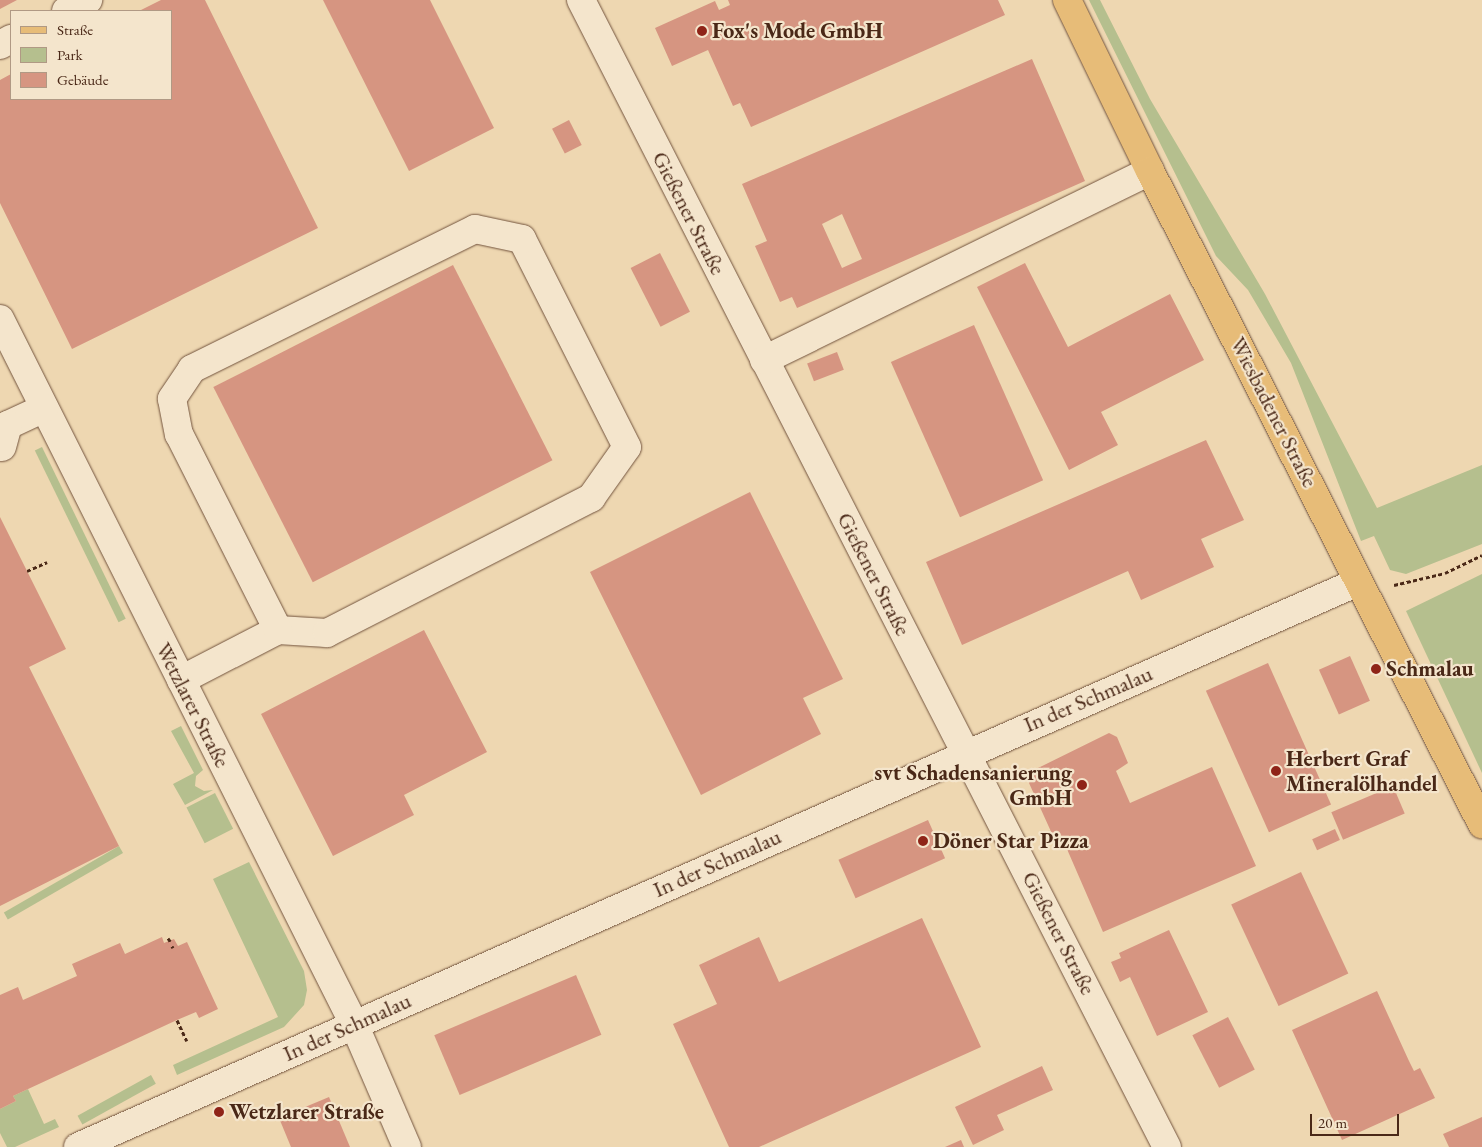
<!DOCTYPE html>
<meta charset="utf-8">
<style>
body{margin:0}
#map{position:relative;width:1482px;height:1147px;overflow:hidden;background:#eed7b1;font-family:"EB Garamond",serif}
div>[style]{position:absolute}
.green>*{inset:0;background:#b5bf8e;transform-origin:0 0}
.building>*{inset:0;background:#d69581;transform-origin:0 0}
.path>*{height:3px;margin-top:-1.5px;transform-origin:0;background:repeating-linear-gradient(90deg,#4a2817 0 4px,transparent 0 6.5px)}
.roads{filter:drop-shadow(0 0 1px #73543e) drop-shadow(0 0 1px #73543e)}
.minor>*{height:28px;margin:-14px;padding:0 14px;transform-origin:14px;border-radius:14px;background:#f4e5cc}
.major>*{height:28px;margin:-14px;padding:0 14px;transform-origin:14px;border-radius:14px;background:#e7bc78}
.dots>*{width:14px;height:14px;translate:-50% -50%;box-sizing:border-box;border:2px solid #f4e5cc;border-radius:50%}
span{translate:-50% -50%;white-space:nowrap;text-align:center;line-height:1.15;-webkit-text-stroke:4.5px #f4e5cc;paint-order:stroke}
.poi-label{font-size:22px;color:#4a2817;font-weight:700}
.left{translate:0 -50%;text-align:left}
.right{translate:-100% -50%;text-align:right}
.street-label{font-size:22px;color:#4a2817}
.legend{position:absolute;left:10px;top:10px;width:162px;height:90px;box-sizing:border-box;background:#f4e5cc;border:1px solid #b09984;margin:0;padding:6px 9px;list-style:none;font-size:15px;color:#4a2817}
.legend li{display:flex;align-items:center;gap:10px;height:25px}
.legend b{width:25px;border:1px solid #b09984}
.scale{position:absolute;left:1310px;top:1114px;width:89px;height:22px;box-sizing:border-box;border:2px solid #4a2817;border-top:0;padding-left:6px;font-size:15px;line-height:18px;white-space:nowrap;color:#4a2817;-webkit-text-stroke:4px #f4e5cc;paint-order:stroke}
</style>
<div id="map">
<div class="green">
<div style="clip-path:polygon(1089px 0,1100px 0,1150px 99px,1265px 294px,1377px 508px,1482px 465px,1482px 544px,1406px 574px,1390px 570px,1374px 536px,1361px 541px,1291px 363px,1248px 290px,1216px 256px)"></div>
<div style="left:42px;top:447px;width:191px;height:8px;rotate:64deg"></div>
<div style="clip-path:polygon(1482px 574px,1482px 773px,1406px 611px)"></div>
<div style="clip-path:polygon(181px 726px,203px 770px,196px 776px,195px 786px,204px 791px,213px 790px,185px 805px,173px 784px,194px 773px,171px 731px)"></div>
<div style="left:215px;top:793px;width:40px;height:32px;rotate:63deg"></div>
<div style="left:119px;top:846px;width:8px;height:133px;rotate:60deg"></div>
<div style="clip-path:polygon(249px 862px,304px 971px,307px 990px,304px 1005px,284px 1027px,177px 1075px,173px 1065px,278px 1017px,213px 879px)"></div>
<div style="left:151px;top:1075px;width:10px;height:84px;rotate:61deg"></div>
<div style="clip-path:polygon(28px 1089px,44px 1124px,55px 1119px,59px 1127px,15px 1147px,7px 1147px,0 1133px,0 1109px,16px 1101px,13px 1096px)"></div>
</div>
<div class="building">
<div style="clip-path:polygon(0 0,17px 0,0 9px)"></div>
<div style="clip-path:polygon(161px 0,205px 0,318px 228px,72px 349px,0 203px,0 80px,11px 74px,11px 99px,171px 99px,171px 11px,139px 11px)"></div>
<div style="clip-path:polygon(323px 0,430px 0,494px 128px,409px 171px)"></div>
<div style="clip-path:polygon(728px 0,998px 0,1005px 15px,751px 127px,740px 103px,733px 106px,708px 50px,672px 66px,655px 28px,715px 1px,719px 10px,730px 5px)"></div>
<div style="clip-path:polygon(evenodd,1032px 59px,1085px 181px,797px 308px,792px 297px,780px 302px,755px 246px,767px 241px,742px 184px,1032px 59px,842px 214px,862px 259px,842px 268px,822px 224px,842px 214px)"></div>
<div style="left:569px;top:120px;width:28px;height:19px;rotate:63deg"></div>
<div style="left:660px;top:253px;width:66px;height:33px;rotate:63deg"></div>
<div style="clip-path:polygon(1025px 263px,1068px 347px,1170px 294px,1204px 360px,1101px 412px,1118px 445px,1069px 470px,977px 287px)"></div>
<div style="left:453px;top:265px;width:219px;height:269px;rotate:63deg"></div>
<div style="left:974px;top:325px;width:170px;height:91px;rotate:66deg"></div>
<div style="left:837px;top:352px;width:19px;height:32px;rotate:69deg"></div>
<div style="clip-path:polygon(1206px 440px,1244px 520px,1201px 539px,1214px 567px,1141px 600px,1128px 571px,962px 645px,926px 562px)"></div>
<div style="clip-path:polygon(750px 492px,843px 679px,803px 698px,821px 734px,701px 795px,590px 572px)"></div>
<div style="clip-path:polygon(0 517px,66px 649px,29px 667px,119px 846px,0 906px)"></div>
<div style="clip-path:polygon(424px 630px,487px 752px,404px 795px,414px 815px,333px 856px,261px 714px)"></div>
<div style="left:1350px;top:656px;width:49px;height:34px;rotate:66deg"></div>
<div style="left:1268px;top:663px;width:155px;height:68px;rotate:66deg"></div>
<div style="clip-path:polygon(1109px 733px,1117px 737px,1128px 763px,1116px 771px,1130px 803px,1212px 767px,1256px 866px,1103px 932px,1060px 833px,1053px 836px,1029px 783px,1034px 770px)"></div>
<div style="left:1393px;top:786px;width:30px;height:67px;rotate:67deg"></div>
<div style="left:928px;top:820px;width:42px;height:98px;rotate:66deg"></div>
<div style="left:1335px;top:829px;width:12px;height:25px;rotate:66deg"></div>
<div style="left:1301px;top:872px;width:112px;height:77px;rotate:65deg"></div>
<div style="clip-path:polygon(922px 918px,981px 1047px,759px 1147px,729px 1147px,673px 1024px,717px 1004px,699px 965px,759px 937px,779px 982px)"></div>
<div style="clip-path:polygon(1169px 930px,1208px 1012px,1157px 1036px,1130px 977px,1120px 982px,1111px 962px,1121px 958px,1119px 953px)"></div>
<div style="clip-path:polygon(162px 937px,164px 943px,174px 939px,178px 946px,187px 942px,218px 1009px,199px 1018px,196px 1012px,177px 1020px,13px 1096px,16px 1101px,0 1109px,0 995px,18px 987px,23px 1000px,77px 976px,72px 964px,120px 943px,125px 954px)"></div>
<div style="left:576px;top:975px;width:65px;height:154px;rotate:67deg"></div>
<div style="clip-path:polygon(1377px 991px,1409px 1061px,1414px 1071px,1420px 1068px,1435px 1098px,1342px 1140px,1292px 1030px)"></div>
<div style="left:1228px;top:1017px;width:59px;height:40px;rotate:63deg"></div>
<div style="clip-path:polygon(1042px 1066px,1053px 1090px,997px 1115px,1004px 1130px,973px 1145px,955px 1107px)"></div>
<div style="clip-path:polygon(329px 1097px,350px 1147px,291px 1147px,279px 1118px)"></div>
<div style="clip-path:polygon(1482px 1117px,1482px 1147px,1449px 1147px,1443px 1134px)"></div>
<div style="clip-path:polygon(961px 1140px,964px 1147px,945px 1147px)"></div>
</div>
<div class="path">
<div style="left:27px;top:571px;width:22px;rotate:-24deg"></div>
<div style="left:1394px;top:585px;width:52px;rotate:-13.2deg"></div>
<div style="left:1445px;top:573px;width:41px;rotate:-25.9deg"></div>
<div style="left:168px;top:938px;width:4px;rotate:56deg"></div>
<div style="left:172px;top:946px;width:2px;rotate:63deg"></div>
<div style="left:177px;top:1020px;width:23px;rotate:65deg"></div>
</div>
<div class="roads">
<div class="minor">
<div style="left:581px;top:0;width:1288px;rotate:62.94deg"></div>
<div style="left:66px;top:11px;width:25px;rotate:-27deg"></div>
<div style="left:0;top:45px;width:13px;rotate:-29deg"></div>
<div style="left:0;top:319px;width:789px;rotate:63.34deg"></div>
<div style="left:354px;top:1024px;width:134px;rotate:66.7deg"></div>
<div style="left:764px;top:360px;width:430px;rotate:-26.1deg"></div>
<div style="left:8px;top:425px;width:40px;rotate:-25deg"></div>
<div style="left:2px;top:447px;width:23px;rotate:-75deg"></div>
<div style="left:181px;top:680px;width:109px;rotate:-27.3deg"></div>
<div style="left:278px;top:630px;width:49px;rotate:3.5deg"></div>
<div style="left:327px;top:633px;width:297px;rotate:-27.1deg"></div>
<div style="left:591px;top:498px;width:62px;rotate:-54.8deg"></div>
<div style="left:627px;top:447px;width:233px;rotate:-116.8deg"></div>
<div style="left:522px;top:239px;width:48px;rotate:-168deg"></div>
<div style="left:475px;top:229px;width:316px;rotate:153.7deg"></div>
<div style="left:192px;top:369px;width:36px;rotate:124deg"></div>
<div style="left:172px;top:399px;width:36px;rotate:79deg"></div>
<div style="left:179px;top:434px;width:220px;rotate:63.2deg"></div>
<div style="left:78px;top:1147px;width:1399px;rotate:-23.82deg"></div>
</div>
<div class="major">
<div style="left:1067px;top:0;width:190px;rotate:64.1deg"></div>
<div style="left:1150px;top:171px;width:733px;rotate:63.05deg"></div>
</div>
</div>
<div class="dots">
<div style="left:702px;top:31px;background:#8f2418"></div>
<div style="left:1376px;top:669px;background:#8f2418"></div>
<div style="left:1276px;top:771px;background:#8f2418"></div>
<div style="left:1082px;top:785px;background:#8f2418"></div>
<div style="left:923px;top:841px;background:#8f2418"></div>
<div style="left:219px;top:1112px;background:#8f2418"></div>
</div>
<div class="poi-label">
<span class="left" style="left:712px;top:31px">Fox's Mode GmbH</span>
<span class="left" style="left:1386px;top:669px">Schmalau</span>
<span class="left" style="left:1286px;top:771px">Herbert Graf<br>Mineralölhandel</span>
<span class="right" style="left:1072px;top:785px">svt Schadensanierung<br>GmbH</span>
<span class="left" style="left:933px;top:841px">Döner Star Pizza</span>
<span class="left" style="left:229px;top:1112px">Wetzlarer Straße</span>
</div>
<div class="street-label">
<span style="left:689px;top:213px;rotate:63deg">Gießener Straße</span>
<span style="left:1274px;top:412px;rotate:63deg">Wiesbadener Straße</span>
<span style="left:874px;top:574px;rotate:63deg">Gießener Straße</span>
<span style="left:1088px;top:699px;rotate:-23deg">In der Schmalau</span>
<span style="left:193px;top:705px;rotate:63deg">Wetzlarer Straße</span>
<span style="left:717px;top:863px;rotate:-24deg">In der Schmalau</span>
<span style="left:1059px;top:933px;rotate:63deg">Gießener Straße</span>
<span style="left:347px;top:1027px;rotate:-24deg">In der Schmalau</span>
</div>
<ul class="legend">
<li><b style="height:6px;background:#e7bc78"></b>Straße</li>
<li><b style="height:14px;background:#b5bf8e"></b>Park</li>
<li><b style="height:14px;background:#d69581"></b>Gebäude</li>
</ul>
<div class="scale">20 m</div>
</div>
